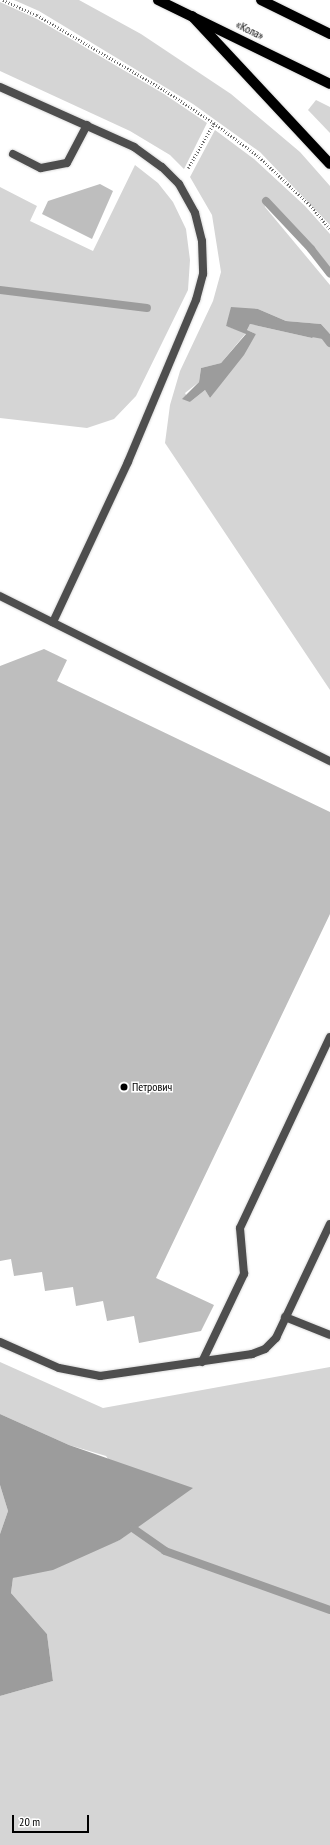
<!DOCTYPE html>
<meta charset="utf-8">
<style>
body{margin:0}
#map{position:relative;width:330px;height:1845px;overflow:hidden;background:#fff;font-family:"PT Sans Narrow",sans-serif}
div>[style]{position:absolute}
.green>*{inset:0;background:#d5d5d5}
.water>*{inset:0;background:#9c9c9c}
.stream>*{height:8px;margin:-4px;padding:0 4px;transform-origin:4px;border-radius:4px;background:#9c9c9c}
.building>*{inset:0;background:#bebebe}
.path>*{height:2.5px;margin-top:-1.25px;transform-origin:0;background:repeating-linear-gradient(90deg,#707070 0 1px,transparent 0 3px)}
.roads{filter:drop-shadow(0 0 1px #dbdbdb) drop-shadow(0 0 1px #dbdbdb)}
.lane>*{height:8px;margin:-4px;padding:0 4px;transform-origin:4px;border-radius:4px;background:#4e4e4e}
.primary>*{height:10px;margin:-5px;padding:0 5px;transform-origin:5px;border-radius:5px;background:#000}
.dots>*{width:11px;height:11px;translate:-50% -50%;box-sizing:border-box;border:2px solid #fff;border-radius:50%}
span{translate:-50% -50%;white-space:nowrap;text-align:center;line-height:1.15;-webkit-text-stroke:3px #fff;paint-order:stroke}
.street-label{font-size:12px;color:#000}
.poi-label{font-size:12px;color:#000}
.left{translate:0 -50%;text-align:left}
.scale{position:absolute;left:12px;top:1815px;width:77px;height:18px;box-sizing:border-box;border:2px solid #000;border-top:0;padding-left:5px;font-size:12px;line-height:14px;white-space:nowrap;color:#000;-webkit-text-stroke:3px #fff;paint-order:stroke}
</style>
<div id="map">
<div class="green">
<div style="clip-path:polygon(14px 0,79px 0,141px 34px,231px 94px,300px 152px,330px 186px,330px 225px,260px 152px,193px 104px,39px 11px)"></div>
<div style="clip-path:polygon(0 2px,37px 19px,164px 94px,207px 123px,184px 169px,170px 155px,130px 131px,0 71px)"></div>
<div style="clip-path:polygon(316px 100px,330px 107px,330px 133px,308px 110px)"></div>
<div style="clip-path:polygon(215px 130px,254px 159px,305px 206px,330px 234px,330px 268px,315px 248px,264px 197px,265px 207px,330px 285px,330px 334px,321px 324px,286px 321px,258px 309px,231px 313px,226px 326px,246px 333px,221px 363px,201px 368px,199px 382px,185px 393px,190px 402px,205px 390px,210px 398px,256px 334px,247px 330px,250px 324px,312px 338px,320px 332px,330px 346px,330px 690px,165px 443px,170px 405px,180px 371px,213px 301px,221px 272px,212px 215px,190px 177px)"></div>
<div style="clip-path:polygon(135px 165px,158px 183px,173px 202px,186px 229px,190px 260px,188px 290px,136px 396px,114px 419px,87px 428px,0 418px,0 187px,37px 206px,30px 221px,93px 251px)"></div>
<div style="clip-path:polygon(0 1362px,103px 1408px,330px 1367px,330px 1845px,0 1845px,0 1696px,53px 1681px,47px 1634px,11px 1593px,13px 1578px,120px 1540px,149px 1518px,106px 1456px,69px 1445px,0 1414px)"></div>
<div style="clip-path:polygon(0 1485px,8px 1511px,0 1534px)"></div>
</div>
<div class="water">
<div style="clip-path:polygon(231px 307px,258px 309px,286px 321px,321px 324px,330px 334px,330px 346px,320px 332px,312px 338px,250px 324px,247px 330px,256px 334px,244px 355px,210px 398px,205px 390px,190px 402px,182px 399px,199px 382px,201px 368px,221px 363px,246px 334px,226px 326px)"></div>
<div style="clip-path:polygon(0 1414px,69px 1445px,193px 1488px,120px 1540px,53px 1570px,13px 1578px,11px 1593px,47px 1634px,53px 1681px,0 1696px,0 1534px,8px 1511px,0 1485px)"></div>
</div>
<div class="stream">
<div style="left:266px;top:201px;width:66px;rotate:46.8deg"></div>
<div style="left:311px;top:249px;width:31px;rotate:52deg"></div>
<div style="left:0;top:290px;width:148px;rotate:7deg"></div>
<div style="left:307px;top:332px;width:17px;rotate:10deg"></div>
<div style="left:324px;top:335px;width:10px;rotate:53deg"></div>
<div style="left:134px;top:1529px;width:38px;rotate:35deg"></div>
<div style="left:165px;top:1551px;width:175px;rotate:19.7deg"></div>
</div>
<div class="building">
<div style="clip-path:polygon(100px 184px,113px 191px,92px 239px,42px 214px,48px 201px)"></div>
<div style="clip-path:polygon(44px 649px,67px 660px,57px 681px,330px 812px,330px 914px,156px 1278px,214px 1305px,201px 1331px,139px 1343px,134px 1316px,107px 1321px,103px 1301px,76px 1306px,73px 1287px,45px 1291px,42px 1272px,14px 1276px,11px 1259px,0 1261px,0 666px)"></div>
</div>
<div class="path">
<div style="left:3px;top:0;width:37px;rotate:24deg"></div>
<div style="left:37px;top:15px;width:150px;rotate:30.5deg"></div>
<div style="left:166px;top:91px;width:58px;rotate:33.7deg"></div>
<div style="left:214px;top:123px;width:54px;rotate:36.7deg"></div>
<div style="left:257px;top:155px;width:73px;rotate:43.3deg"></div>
<div style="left:310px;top:205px;width:31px;rotate:50deg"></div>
<div style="left:188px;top:168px;width:52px;rotate:-60deg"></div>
</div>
<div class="roads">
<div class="lane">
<div style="left:0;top:87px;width:147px;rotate:24.1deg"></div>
<div style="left:134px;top:147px;width:34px;rotate:36deg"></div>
<div style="left:162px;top:167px;width:24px;rotate:45deg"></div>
<div style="left:179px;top:184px;width:33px;rotate:61deg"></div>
<div style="left:195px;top:213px;width:29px;rotate:76deg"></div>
<div style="left:202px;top:241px;width:33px;rotate:88deg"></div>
<div style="left:203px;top:274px;width:27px;rotate:105deg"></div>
<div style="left:196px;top:300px;width:176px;rotate:112.8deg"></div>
<div style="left:128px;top:462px;width:177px;rotate:115.1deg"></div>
<div style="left:13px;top:154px;width:31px;rotate:27deg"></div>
<div style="left:41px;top:168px;width:26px;rotate:-11deg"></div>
<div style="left:67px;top:163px;width:43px;rotate:-62.2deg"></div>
<div style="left:0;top:596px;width:369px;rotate:26.6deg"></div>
<div style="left:285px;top:1317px;width:48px;rotate:21.8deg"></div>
<div style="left:0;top:1342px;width:64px;rotate:23.8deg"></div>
<div style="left:59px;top:1368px;width:42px;rotate:11deg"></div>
<div style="left:100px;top:1376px;width:154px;rotate:-8.2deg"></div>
<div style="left:252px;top:1354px;width:14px;rotate:-21deg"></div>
<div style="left:265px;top:1349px;width:16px;rotate:-45deg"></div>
<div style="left:276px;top:1338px;width:126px;rotate:-64.7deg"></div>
<div style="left:202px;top:1362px;width:98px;rotate:-64.5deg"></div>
<div style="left:244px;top:1274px;width:46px;rotate:-95deg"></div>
<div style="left:240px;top:1228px;width:211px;rotate:-64.8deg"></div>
</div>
<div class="primary">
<div style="left:158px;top:0;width:191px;rotate:26deg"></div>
<div style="left:261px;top:0;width:77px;rotate:26.2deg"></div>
<div style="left:192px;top:16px;width:202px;rotate:47deg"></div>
</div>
</div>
<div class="dots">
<div style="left:124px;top:1087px;background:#000"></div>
</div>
<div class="street-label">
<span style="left:250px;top:30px;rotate:26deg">«Кола»</span>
</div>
<div class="poi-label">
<span class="left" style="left:132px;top:1087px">Петрович</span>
</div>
<div class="scale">20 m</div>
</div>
